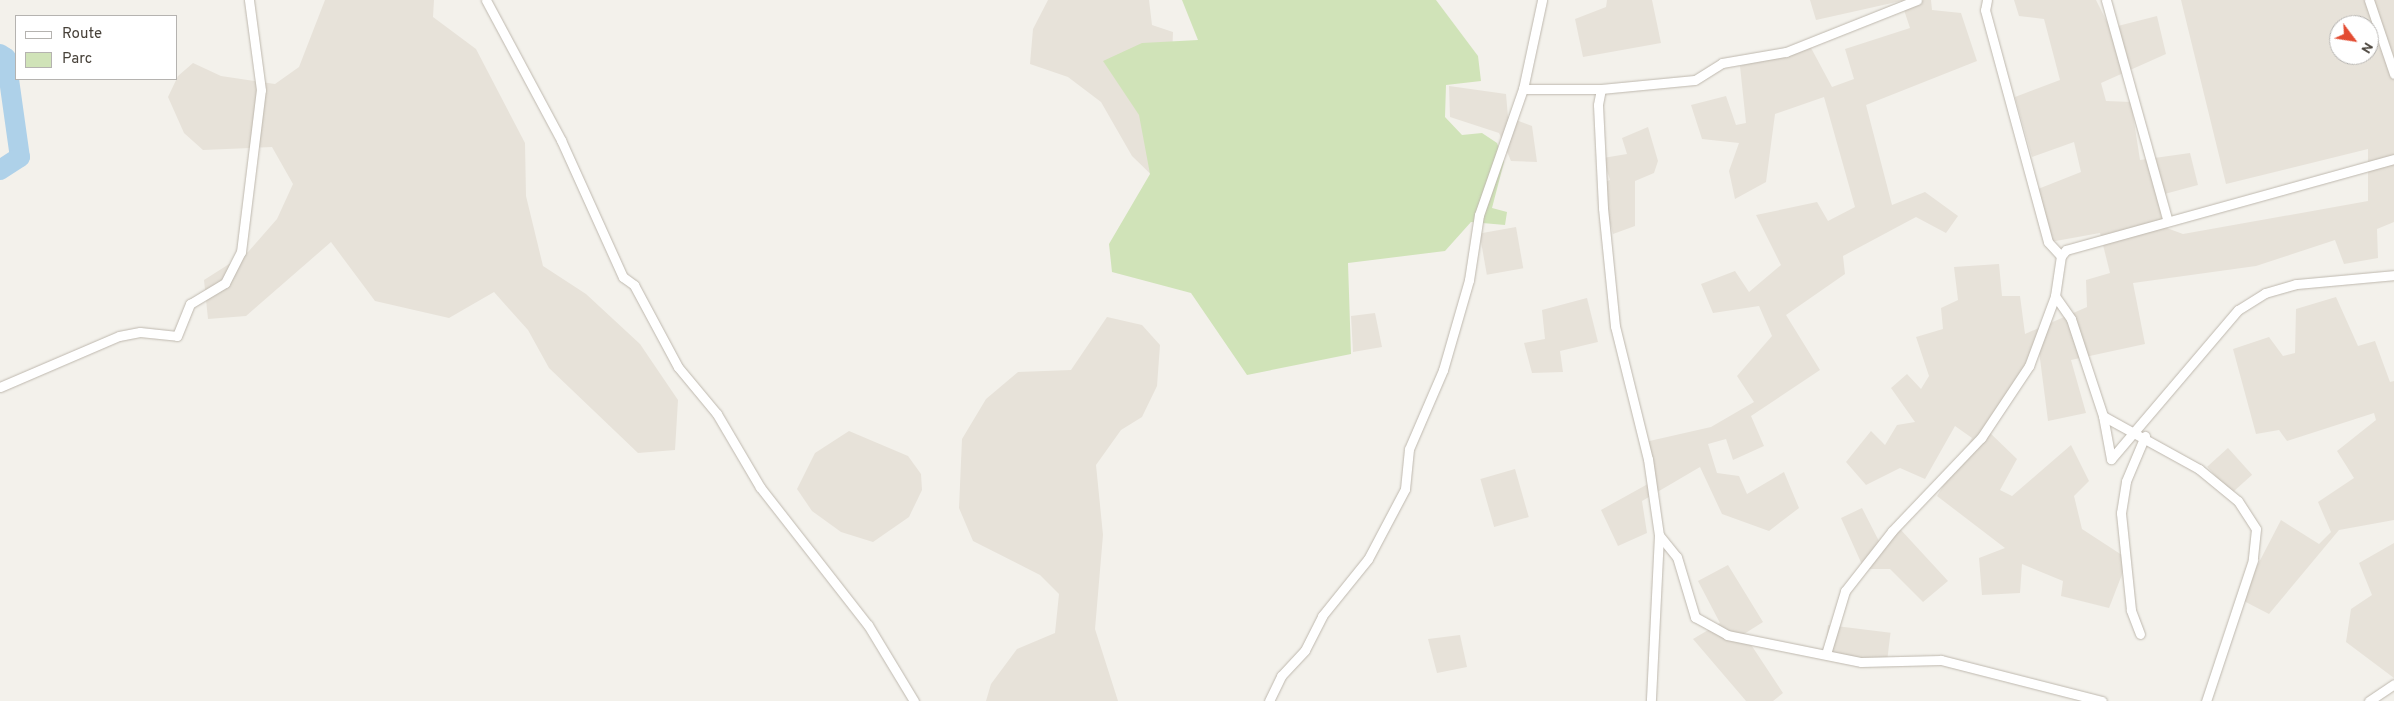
<!DOCTYPE html>
<style>
body{margin:0}
#map{position:relative;width:2394px;height:701px;overflow:hidden;background:#f3f1eb;font-family:Overpass,sans-serif}
div>[style]{position:absolute}
.residential>*{inset:0;background:#e7e2d9;transform-origin:0 0}
.green>*{inset:0;background:#d0e3b8}
.river>*{height:20px;margin:-10px;padding:0 10px;transform-origin:10px;border-radius:10px;background:#aed1e9}
.roads{filter:drop-shadow(0 0 1px #beb8ae) drop-shadow(0 0 1px #beb8ae)}
.minor>*{height:9px;margin:-4.5px;padding:0 4.5px;transform-origin:4.5px;border-radius:4.5px;background:#fff}
span{translate:-50% -50%;white-space:nowrap;text-align:center;line-height:1.15;-webkit-text-stroke:5px #fff;paint-order:stroke}
.legend{position:absolute;left:15px;top:15px;width:162px;height:65px;box-sizing:border-box;background:#fff;border:1px solid #b5b3b0;margin:0;padding:6px 9px;list-style:none;font-size:15px;color:#474139}
.legend li{display:flex;align-items:center;gap:10px;height:25px}
.legend b{width:25px;border:1px solid #b5b3b0}
.north{position:absolute;left:2329px;top:15px;width:50px;height:50px;box-sizing:border-box;background:#fff;border:1px solid #b5b3b0;border-radius:50%;rotate:121deg;font-size:14px;font-weight:700;line-height:20px;text-align:center;color:#474139}
.north::after{content:'';display:block;margin:auto;width:18px;height:22px;background:#e34c32;clip-path:polygon(50% 0,100% 100%,50% 72%,0 100%)}
</style>
<div id="map">
<div class="residential">
<div style="clip-path:polygon(325px 0,434px 0,433px 17px,476px 49px,525px 143px,526px 196px,543px 266px,586px 294px,640px 344px,678px 400px,675px 450px,638px 453px,549px 368px,528px 330px,494px 292px,449px 318px,375px 301px,331px 242px,246px 316px,208px 319px,204px 280px,248px 252px,277px 219px,293px 184px,272px 147px,203px 150px,184px 133px,168px 97px,178px 76px,193px 63px,221px 76px,275px 84px,299px 67px)"></div>
<div style="clip-path:polygon(1048px 0,1149px 0,1152px 25px,1173px 32px,1167px 190px,1132px 156px,1101px 102px,1068px 77px,1030px 64px,1033px 29px)"></div>
<div style="clip-path:polygon(1607px 0,1652px 0,1661px 43px,1583px 57px,1575px 19px,1606px 7px)"></div>
<div style="clip-path:polygon(1810px 0,1931px 0,1932px 10px,1961px 13px,1977px 61px,1866px 105px,1892px 205px,1925px 192px,1958px 216px,1946px 233px,1916px 217px,1843px 256px,1845px 274px,1786px 315px,1820px 370px,1751px 416px,1764px 446px,1733px 460px,1726px 439px,1708px 444px,1717px 473px,1739px 476px,1747px 494px,1784px 472px,1799px 508px,1769px 531px,1722px 514px,1700px 467px,1642px 501px,1647px 533px,1618px 546px,1601px 510px,1655px 480px,1645px 442px,1711px 427px,1754px 402px,1737px 376px,1772px 336px,1759px 306px,1713px 313px,1701px 284px,1735px 271px,1749px 292px,1781px 265px,1756px 215px,1817px 202px,1828px 221px,1855px 207px,1824px 97px,1775px 114px,1766px 182px,1735px 199px,1729px 171px,1739px 143px,1702px 139px,1691px 105px,1726px 96px,1736px 125px,1746px 123px,1740px 66px,1810px 46px,1832px 87px,1854px 79px,1845px 49px,1910px 28px,1901px 1px,1816px 20px)"></div>
<div style="clip-path:polygon(evenodd,2014px 0,2096px 0,2110px 28px,2157px 16px,2166px 54px,2101px 83px,2106px 101px,2131px 102px,2140px 160px,2190px 153px,2198px 185px,2157px 196px,2164px 227px,2183px 234px,2368px 201px,2368px 149px,2226px 184px,2181px 0,2394px 0,2394px 222px,2377px 229px,2378px 258px,2344px 264px,2335px 240px,2256px 266px,2133px 283px,2145px 344px,2071px 360px,2086px 413px,2048px 421px,2039px 351px,1988px 431px,2017px 459px,2000px 490px,2012px 496px,2071px 445px,2089px 481px,2074px 496px,2082px 529px,2128px 559px,2109px 608px,2061px 596px,2063px 581px,2022px 564px,2020px 593px,1982px 595px,1979px 558px,2005px 548px,1937px 496px,1972px 438px,1955px 426px,1925px 479px,1900px 468px,1866px 485px,1846px 462px,1871px 431px,1885px 445px,1897px 425px,1915px 422px,1891px 388px,1907px 374px,1921px 389px,1929px 376px,1916px 337px,1943px 329px,1941px 308px,1958px 300px,1954px 267px,1999px 264px,2002px 296px,2020px 296px,2025px 334px,2087px 307px,2086px 280px,2110px 273px,2100px 233px,2050px 242px,2038px 189px,2081px 172px,2074px 142px,2032px 157px,2015px 97px,2060px 80px,2044px 19px,2019px 16px,2014px 0,2339px 25px,2369px 25px,2369px 55px,2339px 55px,2339px 25px)"></div>
<div style="clip-path:polygon(1449px 86px,1506px 94px,1508px 117px,1532px 126px,1537px 162px,1511px 161px,1499px 133px,1450px 117px)"></div>
<div style="clip-path:polygon(1648px 127px,1658px 161px,1654px 173px,1635px 181px,1635px 226px,1613px 234px,1600px 184px,1610px 180px,1603px 158px,1627px 154px,1622px 138px)"></div>
<div style="left:1516px;top:227px;width:42px;height:37px;rotate:80deg"></div>
<div style="clip-path:polygon(2336px 297px,2358px 346px,2375px 341px,2390px 382px,2394px 381px,2394px 520px,2339px 530px,2269px 614px,2240px 599px,2281px 520px,2319px 544px,2331px 532px,2318px 502px,2354px 478px,2337px 451px,2376px 420px,2374px 413px,2287px 441px,2279px 430px,2256px 434px,2233px 349px,2269px 337px,2283px 356px,2295px 353px,2296px 309px)"></div>
<div style="clip-path:polygon(1587px 298px,1598px 342px,1560px 351px,1563px 372px,1532px 373px,1524px 343px,1545px 339px,1542px 310px)"></div>
<div style="clip-path:polygon(1375px 313px,1382px 347px,1353px 352px,1351px 316px)"></div>
<div style="clip-path:polygon(1107px 317px,1142px 325px,1160px 345px,1157px 386px,1142px 417px,1121px 430px,1096px 465px,1103px 535px,1095px 629px,1118px 701px,986px 701px,991px 684px,1017px 649px,1055px 633px,1059px 594px,1040px 575px,973px 541px,959px 508px,962px 439px,986px 399px,1018px 372px,1071px 370px)"></div>
<div style="clip-path:polygon(849px 431px,908px 456px,921px 474px,922px 490px,909px 517px,873px 542px,841px 532px,812px 511px,797px 489px,815px 453px)"></div>
<div style="left:2228px;top:448px;width:36px;height:28px;rotate:48deg"></div>
<div style="left:1515px;top:469px;width:50px;height:36px;rotate:74deg"></div>
<div style="clip-path:polygon(1862px 508px,1882px 547px,1901px 530px,1948px 581px,1923px 602px,1890px 569px,1864px 569px,1841px 518px)"></div>
<div style="clip-path:polygon(2394px 543px,2394px 678px,2346px 642px,2351px 609px,2372px 595px,2359px 563px)"></div>
<div style="clip-path:polygon(1728px 565px,1763px 622px,1744px 634px,1783px 693px,1773px 701px,1746px 701px,1693px 639px,1720px 623px,1698px 581px)"></div>
<div style="left:1828px;top:625px;width:63px;height:30px;rotate:7deg"></div>
<div style="clip-path:polygon(1460px 635px,1467px 667px,1437px 673px,1428px 639px)"></div>
</div>
<div class="green">
<div style="clip-path:polygon(1182px 0,1436px 0,1478px 56px,1481px 81px,1446px 85px,1445px 117px,1462px 135px,1482px 133px,1497px 143px,1504px 162px,1492px 208px,1507px 212px,1505px 225px,1471px 222px,1445px 251px,1348px 263px,1351px 354px,1247px 375px,1191px 293px,1112px 272px,1109px 244px,1150px 174px,1139px 115px,1103px 61px,1142px 43px,1198px 40px)"></div>
</div>
<div class="river">
<div style="left:0;top:54px;width:7px;rotate:34deg"></div>
<div style="left:6px;top:58px;width:100px;rotate:82deg"></div>
<div style="left:20px;top:157px;width:24px;rotate:147deg"></div>
</div>
<div class="roads">
<div class="minor">
<div style="left:486px;top:0;width:159px;rotate:61.8deg"></div>
<div style="left:561px;top:140px;width:150px;rotate:65.7deg"></div>
<div style="left:623px;top:277px;width:14px;rotate:36deg"></div>
<div style="left:634px;top:285px;width:93px;rotate:61.8deg"></div>
<div style="left:678px;top:367px;width:61px;rotate:50.3deg"></div>
<div style="left:717px;top:414px;width:85px;rotate:59.5deg"></div>
<div style="left:760px;top:487px;width:175px;rotate:52deg"></div>
<div style="left:868px;top:625px;width:89px;rotate:58.8deg"></div>
<div style="left:1987px;top:0;width:10px;rotate:101deg"></div>
<div style="left:1985px;top:10px;width:240px;rotate:74.8deg"></div>
<div style="left:2048px;top:242px;width:19px;rotate:47deg"></div>
<div style="left:2106px;top:0;width:227px;rotate:74.4deg"></div>
<div style="left:2369px;top:0;width:78px;rotate:71.3deg"></div>
<div style="left:1523px;top:89px;width:78px"></div>
<div style="left:1601px;top:89px;width:94px;rotate:-5.5deg"></div>
<div style="left:1695px;top:80px;width:32px;rotate:-32deg"></div>
<div style="left:1722px;top:63px;width:65px;rotate:-9.8deg"></div>
<div style="left:1786px;top:52px;width:141px;rotate:-21.7deg"></div>
<div style="left:1601px;top:89px;width:16px;rotate:101deg"></div>
<div style="left:1598px;top:105px;width:103px;rotate:87.2deg"></div>
<div style="left:1603px;top:208px;width:119px;rotate:84.2deg"></div>
<div style="left:1615px;top:326px;width:137px;rotate:76.1deg"></div>
<div style="left:1648px;top:459px;width:77px;rotate:81.8deg"></div>
<div style="left:1659px;top:535px;width:166px;rotate:92.8deg"></div>
<div style="left:2055px;top:296px;width:28px;rotate:55deg"></div>
<div style="left:2071px;top:319px;width:102px;rotate:71.7deg"></div>
<div style="left:2103px;top:416px;width:44px;rotate:79.5deg"></div>
<div style="left:0;top:387px;width:129px;rotate:-23.2deg"></div>
<div style="left:119px;top:336px;width:21px;rotate:-11deg"></div>
<div style="left:140px;top:332px;width:37px;rotate:6deg"></div>
<div style="left:177px;top:336px;width:35px;rotate:-68deg"></div>
<div style="left:190px;top:304px;width:41px;rotate:-31deg"></div>
<div style="left:225px;top:283px;width:35px;rotate:-63deg"></div>
<div style="left:241px;top:252px;width:163px;rotate:-83deg"></div>
<div style="left:261px;top:90px;width:91px;rotate:-97.6deg"></div>
<div style="left:2103px;top:416px;width:110px;rotate:28.9deg"></div>
<div style="left:2199px;top:469px;width:50px;rotate:39.4deg"></div>
<div style="left:2238px;top:501px;width:33px;rotate:57deg"></div>
<div style="left:2256px;top:529px;width:31px;rotate:96deg"></div>
<div style="left:2253px;top:560px;width:149px;rotate:108.4deg"></div>
<div style="left:2111px;top:459px;width:196px;rotate:-49.6deg"></div>
<div style="left:2238px;top:310px;width:32px;rotate:-32deg"></div>
<div style="left:2265px;top:293px;width:32px;rotate:-16deg"></div>
<div style="left:2296px;top:284px;width:98px;rotate:-5.2deg"></div>
<div style="left:1659px;top:535px;width:28px;rotate:51deg"></div>
<div style="left:1677px;top:557px;width:63px;rotate:73.3deg"></div>
<div style="left:1695px;top:617px;width:37px;rotate:29deg"></div>
<div style="left:1727px;top:635px;width:137px;rotate:11.4deg"></div>
<div style="left:1861px;top:662px;width:80px;rotate:-1.4deg"></div>
<div style="left:1941px;top:660px;width:166px;rotate:14.3deg"></div>
<div style="left:2140px;top:634px;width:26px;rotate:-111deg"></div>
<div style="left:2131px;top:610px;width:98px;rotate:-95.9deg"></div>
<div style="left:2121px;top:513px;width:32px;rotate:-81deg"></div>
<div style="left:2126px;top:481px;width:49px;rotate:-67.1deg"></div>
<div style="left:1826px;top:654px;width:66px;rotate:-73.2deg"></div>
<div style="left:1845px;top:591px;width:76px;rotate:-51.9deg"></div>
<div style="left:1892px;top:531px;width:129px;rotate:-46.3deg"></div>
<div style="left:1981px;top:438px;width:87px;rotate:-56.3deg"></div>
<div style="left:2029px;top:366px;width:75px;rotate:-69.6deg"></div>
<div style="left:2055px;top:296px;width:40px;rotate:-81.5deg"></div>
<div style="left:2061px;top:256px;width:8px;rotate:-50deg"></div>
<div style="left:2066px;top:250px;width:340px;rotate:-15.5deg"></div>
<div style="left:1269px;top:701px;width:28px;rotate:-64deg"></div>
<div style="left:1281px;top:676px;width:35px;rotate:-47deg"></div>
<div style="left:1305px;top:650px;width:38px;rotate:-63deg"></div>
<div style="left:1322px;top:616px;width:73px;rotate:-51.1deg"></div>
<div style="left:1368px;top:559px;width:79px;rotate:-62.1deg"></div>
<div style="left:1405px;top:489px;width:40px;rotate:-84.3deg"></div>
<div style="left:1409px;top:449px;width:86px;rotate:-66.7deg"></div>
<div style="left:1443px;top:370px;width:94px;rotate:-73.9deg"></div>
<div style="left:1469px;top:280px;width:66px;rotate:-81.3deg"></div>
<div style="left:1479px;top:215px;width:133px;rotate:-70.8deg"></div>
<div style="left:1523px;top:89px;width:91px;rotate:-77.9deg"></div>
<div style="left:2369px;top:701px;width:30px;rotate:-34deg"></div>
</div>
</div>
<ul class="legend">
<li><b style="height:6px;background:#fff"></b>Route</li>
<li><b style="height:14px;background:#d0e3b8"></b>Parc</li>
</ul>
<div class="north">N</div>
</div>
